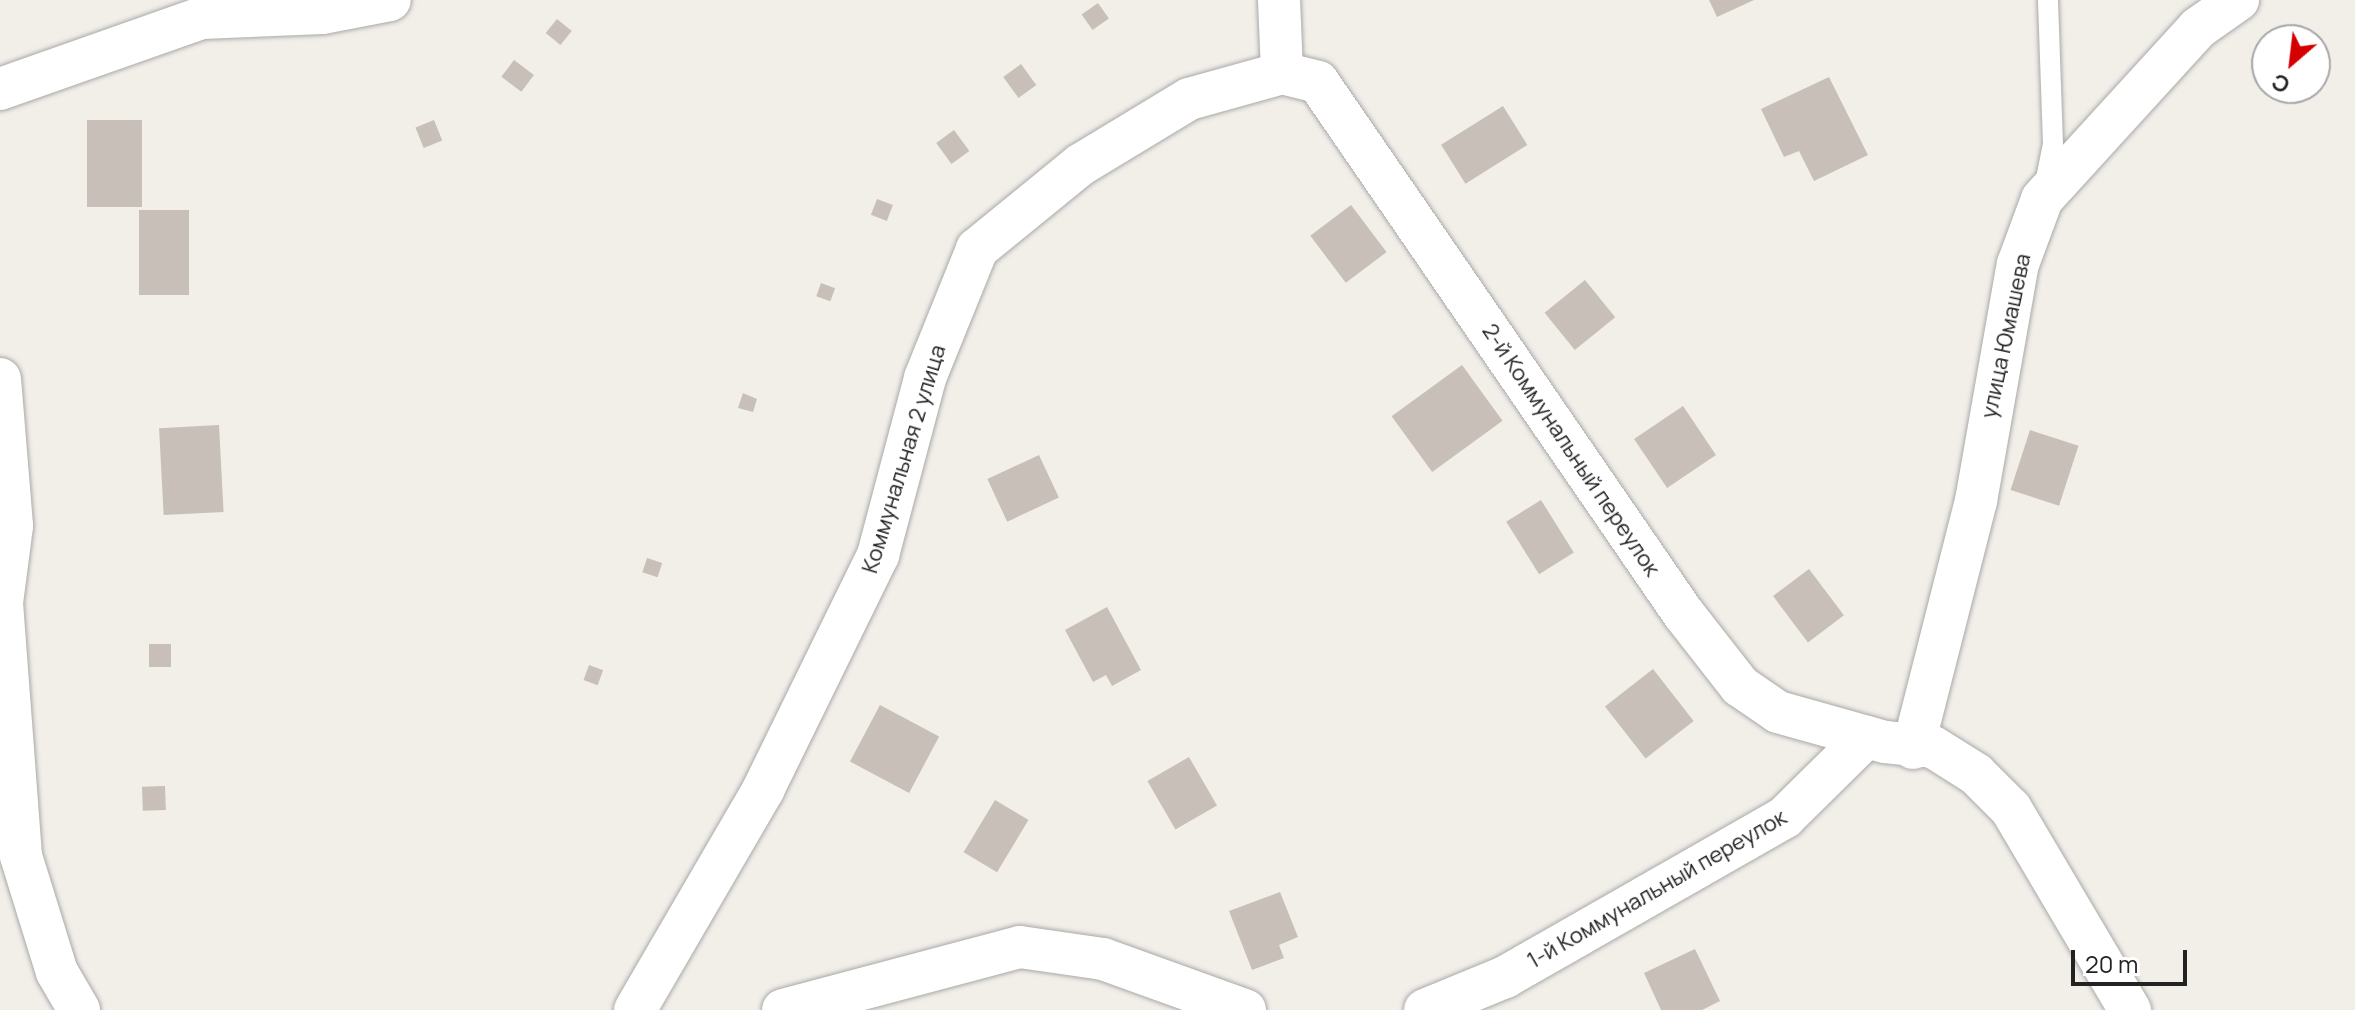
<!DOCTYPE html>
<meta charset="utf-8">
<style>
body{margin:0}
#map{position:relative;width:2355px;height:1010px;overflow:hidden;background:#f2efe9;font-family:Manrope,sans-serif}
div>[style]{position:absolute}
.building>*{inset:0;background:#c7bfb8;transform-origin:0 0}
.roads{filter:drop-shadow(0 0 2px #a9a9a9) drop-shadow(0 0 2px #a9a9a9)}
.lane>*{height:20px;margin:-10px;padding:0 10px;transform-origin:10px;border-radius:10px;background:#fff}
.street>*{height:42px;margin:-21px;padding:0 21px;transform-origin:21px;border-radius:21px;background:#fff}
span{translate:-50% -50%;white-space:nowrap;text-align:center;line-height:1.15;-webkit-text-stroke:8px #fff;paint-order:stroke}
.street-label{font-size:22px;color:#222}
.north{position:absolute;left:2251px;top:24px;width:80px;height:80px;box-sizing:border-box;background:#fff;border:2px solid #a7a7a7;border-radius:50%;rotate:208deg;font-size:22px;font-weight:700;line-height:32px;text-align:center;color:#222}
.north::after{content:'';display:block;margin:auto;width:28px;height:36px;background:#d40000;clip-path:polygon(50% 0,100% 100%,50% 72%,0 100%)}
.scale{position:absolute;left:2071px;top:950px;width:116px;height:36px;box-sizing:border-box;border:4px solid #222;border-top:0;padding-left:10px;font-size:24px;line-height:28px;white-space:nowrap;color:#222;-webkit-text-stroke:6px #fff;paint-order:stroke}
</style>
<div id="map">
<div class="building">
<div style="clip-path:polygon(1709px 0,1754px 0,1717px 17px)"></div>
<div style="left:1098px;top:3px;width:19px;height:20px;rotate:55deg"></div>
<div style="left:557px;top:19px;width:19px;height:18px;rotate:39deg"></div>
<div style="left:514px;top:60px;width:25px;height:21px;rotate:37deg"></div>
<div style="left:1021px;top:64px;width:26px;height:22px;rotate:54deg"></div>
<div style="clip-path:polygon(1829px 77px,1868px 155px,1814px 181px,1799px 151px,1784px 157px,1761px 109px)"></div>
<div style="left:1503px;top:106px;width:46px;height:73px;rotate:58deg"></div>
<div style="left:87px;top:120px;width:55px;height:87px"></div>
<div style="left:434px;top:120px;width:22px;height:20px;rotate:68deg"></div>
<div style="left:954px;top:130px;width:26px;height:22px;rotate:54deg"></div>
<div style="left:877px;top:199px;width:17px;height:17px;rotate:21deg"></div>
<div style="left:1351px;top:205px;width:59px;height:51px;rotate:53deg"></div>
<div style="left:139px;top:210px;width:50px;height:85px"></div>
<div style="left:1585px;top:280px;width:48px;height:52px;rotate:51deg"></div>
<div style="left:821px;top:283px;width:15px;height:14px;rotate:20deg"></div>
<div style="left:1462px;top:365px;width:69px;height:87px;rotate:54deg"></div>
<div style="clip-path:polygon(743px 393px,757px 399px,753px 412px,738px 408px)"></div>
<div style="left:1683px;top:406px;width:59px;height:59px;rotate:56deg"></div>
<div style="left:219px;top:425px;width:87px;height:60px;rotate:87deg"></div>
<div style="left:2030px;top:430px;width:51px;height:63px;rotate:18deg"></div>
<div style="left:1039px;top:455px;width:47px;height:57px;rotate:65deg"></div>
<div style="left:1541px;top:500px;width:62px;height:41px;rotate:58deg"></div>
<div style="left:647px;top:558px;width:16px;height:15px;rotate:18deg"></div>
<div style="left:1809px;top:569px;width:58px;height:45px;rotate:53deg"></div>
<div style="clip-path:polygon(1107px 607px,1141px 670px,1112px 686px,1106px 675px,1093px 682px,1065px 630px)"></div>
<div style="left:149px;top:644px;width:22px;height:23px"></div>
<div style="left:589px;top:665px;width:15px;height:16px;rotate:20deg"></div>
<div style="left:1653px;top:669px;width:66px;height:61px;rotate:52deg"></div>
<div style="left:880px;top:705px;width:67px;height:64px;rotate:28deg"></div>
<div style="left:1189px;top:757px;width:56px;height:48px;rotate:60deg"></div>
<div style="left:165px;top:786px;width:24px;height:23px;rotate:88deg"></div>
<div style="left:995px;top:800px;width:39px;height:61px;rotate:31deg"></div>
<div style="clip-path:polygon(1280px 892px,1298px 937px,1279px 945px,1284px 958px,1252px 970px,1229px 911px)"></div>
<div style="clip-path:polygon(1695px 949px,1720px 1001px,1702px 1010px,1661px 1010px,1644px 973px)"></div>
</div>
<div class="roads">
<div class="lane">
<div style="left:2045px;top:184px;width:41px;rotate:-78.7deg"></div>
<div style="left:2053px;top:144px;width:144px;rotate:-92deg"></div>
</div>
<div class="street">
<div style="left:1279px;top:0;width:73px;rotate:87.6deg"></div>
<div style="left:0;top:89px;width:214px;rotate:-19.4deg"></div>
<div style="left:202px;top:18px;width:120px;rotate:-2.4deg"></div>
<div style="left:322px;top:13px;width:69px;rotate:-10.8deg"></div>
<div style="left:0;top:379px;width:147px;rotate:85.3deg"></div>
<div style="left:12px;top:526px;width:78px;rotate:97.4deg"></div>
<div style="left:2px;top:603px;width:254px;rotate:85.7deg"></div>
<div style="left:21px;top:856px;width:121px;rotate:72.8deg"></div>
<div style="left:57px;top:972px;width:44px;rotate:59.9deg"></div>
<div style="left:1913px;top:748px;width:255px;rotate:-75.7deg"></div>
<div style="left:1976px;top:501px;width:241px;rotate:-80deg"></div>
<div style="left:2018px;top:264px;width:69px;rotate:-69.7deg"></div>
<div style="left:2042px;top:199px;width:231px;rotate:-47.6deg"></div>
<div style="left:2198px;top:28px;width:49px;rotate:-35deg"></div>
<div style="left:635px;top:1010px;width:255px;rotate:-59.8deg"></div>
<div style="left:763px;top:790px;width:262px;rotate:-63.9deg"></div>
<div style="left:878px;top:555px;width:183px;rotate:-75.1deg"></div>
<div style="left:925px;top:378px;width:139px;rotate:-68deg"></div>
<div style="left:977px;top:249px;width:133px;rotate:-39.2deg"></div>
<div style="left:1080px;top:165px;width:127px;rotate:-31.2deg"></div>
<div style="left:1189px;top:99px;width:97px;rotate:-15.6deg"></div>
<div style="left:1282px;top:73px;width:37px;rotate:14deg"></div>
<div style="left:1318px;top:82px;width:644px;rotate:55.5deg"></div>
<div style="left:1683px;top:613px;width:93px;rotate:52deg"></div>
<div style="left:1740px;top:686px;width:46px;rotate:34.4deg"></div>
<div style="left:1778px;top:712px;width:111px;rotate:15.7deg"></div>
<div style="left:1885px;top:742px;width:48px;rotate:5.9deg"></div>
<div style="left:1933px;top:747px;width:51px;rotate:32.1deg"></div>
<div style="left:1976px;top:774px;width:49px;rotate:45deg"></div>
<div style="left:2011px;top:809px;width:234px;rotate:59.4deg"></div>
<div style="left:783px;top:1010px;width:245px;rotate:-14.9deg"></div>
<div style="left:1020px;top:947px;width:84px;rotate:8.2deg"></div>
<div style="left:1103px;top:959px;width:151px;rotate:19.8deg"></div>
<div style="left:1425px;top:1010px;width:87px;rotate:-22.4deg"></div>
<div style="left:1505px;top:977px;width:322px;rotate:-29.7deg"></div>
<div style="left:1785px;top:817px;width:114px;rotate:-44.6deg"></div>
</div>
</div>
<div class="street-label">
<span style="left:2006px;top:336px;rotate:-78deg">улица Юмашева</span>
<span style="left:1571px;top:450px;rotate:56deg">2-й Коммунальный переулок</span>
<span style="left:904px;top:459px;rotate:-73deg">Коммунальная 2 улица</span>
<span style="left:1657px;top:889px;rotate:-30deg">1-й Коммунальный переулок</span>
</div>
<div class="north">С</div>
<div class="scale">20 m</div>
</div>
